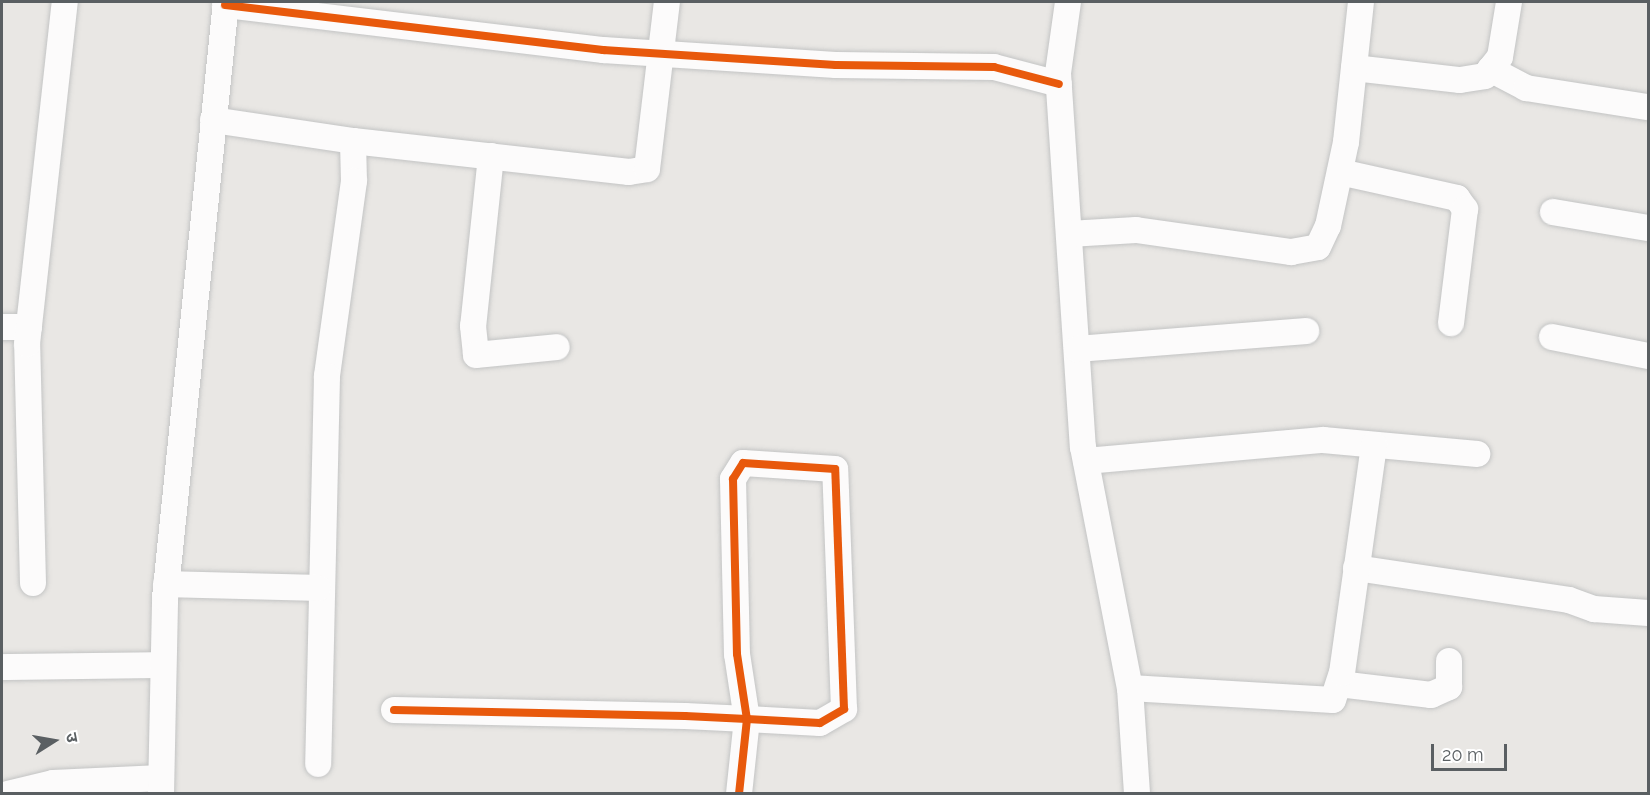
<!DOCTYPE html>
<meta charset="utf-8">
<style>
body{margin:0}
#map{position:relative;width:1650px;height:795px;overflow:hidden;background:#e9e7e4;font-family:Raleway,"Noto Sans Devanagari",sans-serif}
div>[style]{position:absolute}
.roads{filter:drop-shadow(0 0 2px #c3c4c4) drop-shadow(0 0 2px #c3c4c4)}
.minor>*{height:26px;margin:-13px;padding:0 13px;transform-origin:13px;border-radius:13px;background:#fcfbfb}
.cycleway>*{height:8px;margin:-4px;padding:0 4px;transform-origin:4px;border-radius:4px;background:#e8590c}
span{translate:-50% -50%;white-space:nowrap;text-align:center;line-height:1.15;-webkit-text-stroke:4.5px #fff;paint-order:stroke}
.frame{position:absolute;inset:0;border:3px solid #5a5f62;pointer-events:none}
.north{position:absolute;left:24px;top:711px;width:60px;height:60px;-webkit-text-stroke:4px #fff;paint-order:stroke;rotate:79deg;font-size:16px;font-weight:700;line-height:24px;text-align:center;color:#5a5f62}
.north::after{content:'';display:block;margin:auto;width:21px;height:27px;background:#5a5f62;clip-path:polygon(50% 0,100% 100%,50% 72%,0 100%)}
.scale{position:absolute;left:1431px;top:744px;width:76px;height:27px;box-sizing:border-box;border:3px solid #5a5f62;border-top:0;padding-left:8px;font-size:18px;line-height:21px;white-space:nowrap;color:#5a5f62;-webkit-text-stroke:4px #fff;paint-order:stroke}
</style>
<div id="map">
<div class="roads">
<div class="minor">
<div style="left:1068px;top:2px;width:72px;rotate:98deg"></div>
<div style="left:1058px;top:73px;width:375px;rotate:86.2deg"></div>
<div style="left:1083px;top:447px;width:246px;rotate:79deg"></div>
<div style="left:1130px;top:688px;width:106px;rotate:86.2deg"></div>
<div style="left:225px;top:5px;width:381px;rotate:6.8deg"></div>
<div style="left:603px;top:50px;width:233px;rotate:3.7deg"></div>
<div style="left:836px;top:65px;width:158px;rotate:0.7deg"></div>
<div style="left:994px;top:67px;width:67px;rotate:14.7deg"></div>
<div style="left:1354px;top:68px;width:107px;rotate:6.5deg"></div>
<div style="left:1460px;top:80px;width:25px;rotate:-9deg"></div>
<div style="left:1485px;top:76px;width:24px;rotate:-52deg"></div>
<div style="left:1500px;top:57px;width:56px;rotate:-80.7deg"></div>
<div style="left:1490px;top:69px;width:41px;rotate:27.8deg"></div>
<div style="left:1526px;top:88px;width:123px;rotate:8.9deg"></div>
<div style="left:213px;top:120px;width:142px;rotate:8.5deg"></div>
<div style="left:353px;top:141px;width:40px;rotate:88.6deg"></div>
<div style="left:354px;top:181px;width:197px;rotate:97.9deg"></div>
<div style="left:327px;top:376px;width:388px;rotate:91.3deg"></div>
<div style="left:353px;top:141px;width:278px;rotate:6.4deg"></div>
<div style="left:629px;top:172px;width:18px;rotate:-9deg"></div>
<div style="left:647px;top:169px;width:168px;rotate:-83.2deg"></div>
<div style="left:491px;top:156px;width:171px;rotate:96deg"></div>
<div style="left:473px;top:326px;width:29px;rotate:84deg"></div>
<div style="left:476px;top:355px;width:81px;rotate:-5.6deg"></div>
<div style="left:1340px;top:172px;width:120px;rotate:12.5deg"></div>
<div style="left:1457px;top:198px;width:14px;rotate:54deg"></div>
<div style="left:1465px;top:209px;width:115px;rotate:97deg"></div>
<div style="left:1553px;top:212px;width:96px;rotate:9.6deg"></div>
<div style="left:1069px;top:234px;width:67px;rotate:-3.4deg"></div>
<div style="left:1136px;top:230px;width:157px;rotate:8.1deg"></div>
<div style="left:1291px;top:252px;width:27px;rotate:-10deg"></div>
<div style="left:1318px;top:247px;width:23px;rotate:-65deg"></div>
<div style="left:1328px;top:226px;width:86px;rotate:-77.9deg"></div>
<div style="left:1346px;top:142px;width:141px;rotate:-83.9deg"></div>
<div style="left:2px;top:327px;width:27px"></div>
<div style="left:1552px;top:337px;width:98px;rotate:11.2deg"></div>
<div style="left:1077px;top:349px;width:230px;rotate:-4.5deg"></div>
<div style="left:1086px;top:461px;width:238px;rotate:-5.1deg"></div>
<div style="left:1323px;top:440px;width:155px;rotate:5.2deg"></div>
<div style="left:1356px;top:568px;width:215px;rotate:8.5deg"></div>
<div style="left:1569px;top:600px;width:27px;rotate:20deg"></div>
<div style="left:1594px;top:609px;width:54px;rotate:4.2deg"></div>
<div style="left:33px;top:583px;width:239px;rotate:-91.4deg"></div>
<div style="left:27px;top:344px;width:344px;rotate:-83.7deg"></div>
<div style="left:166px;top:584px;width:152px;rotate:1.5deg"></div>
<div style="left:2px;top:667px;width:161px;rotate:-0.7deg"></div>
<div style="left:1339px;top:684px;width:93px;rotate:6.8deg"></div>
<div style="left:1431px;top:695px;width:20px;rotate:-24deg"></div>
<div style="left:1449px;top:687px;width:26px;rotate:-90deg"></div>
<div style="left:1130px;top:688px;width:203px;rotate:3.4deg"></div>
<div style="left:1333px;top:700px;width:28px;rotate:-72deg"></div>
<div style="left:1342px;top:673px;width:230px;rotate:-82deg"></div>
<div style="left:394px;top:710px;width:291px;rotate:1.2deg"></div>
<div style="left:685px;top:716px;width:62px;rotate:2.8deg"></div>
<div style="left:747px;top:719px;width:73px;rotate:3.1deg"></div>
<div style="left:820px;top:723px;width:28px;rotate:-30deg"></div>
<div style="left:844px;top:709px;width:240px;rotate:-92.1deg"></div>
<div style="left:835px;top:469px;width:92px;rotate:-176.3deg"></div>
<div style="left:743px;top:463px;width:19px;rotate:122deg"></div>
<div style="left:733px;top:479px;width:175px;rotate:88.7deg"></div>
<div style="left:737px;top:654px;width:66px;rotate:81.3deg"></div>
<div style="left:747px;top:719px;width:75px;rotate:96.1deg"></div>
<div style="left:8px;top:794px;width:46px;rotate:-13.7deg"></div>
<div style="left:53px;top:783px;width:108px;rotate:-2.7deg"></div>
<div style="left:161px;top:794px;width:196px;rotate:-88.8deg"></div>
<div style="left:165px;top:598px;width:599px;rotate:-84.16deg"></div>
</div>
</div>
<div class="cycleway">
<div style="left:225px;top:5px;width:381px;rotate:6.8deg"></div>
<div style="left:603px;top:50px;width:233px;rotate:3.7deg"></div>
<div style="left:836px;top:65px;width:158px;rotate:0.7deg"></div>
<div style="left:994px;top:67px;width:67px;rotate:14.7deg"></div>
<div style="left:394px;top:710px;width:291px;rotate:1.2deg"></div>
<div style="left:685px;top:716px;width:62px;rotate:2.8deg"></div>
<div style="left:747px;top:719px;width:73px;rotate:3.1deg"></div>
<div style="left:820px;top:723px;width:28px;rotate:-30deg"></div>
<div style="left:844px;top:709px;width:240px;rotate:-92.1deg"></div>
<div style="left:835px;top:469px;width:92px;rotate:-176.3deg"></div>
<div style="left:743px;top:463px;width:19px;rotate:122deg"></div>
<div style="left:733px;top:479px;width:175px;rotate:88.7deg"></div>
<div style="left:737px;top:654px;width:66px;rotate:81.3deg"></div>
<div style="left:747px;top:719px;width:75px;rotate:96.1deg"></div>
</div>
<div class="frame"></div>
<div class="north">उ</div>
<div class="scale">20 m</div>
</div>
